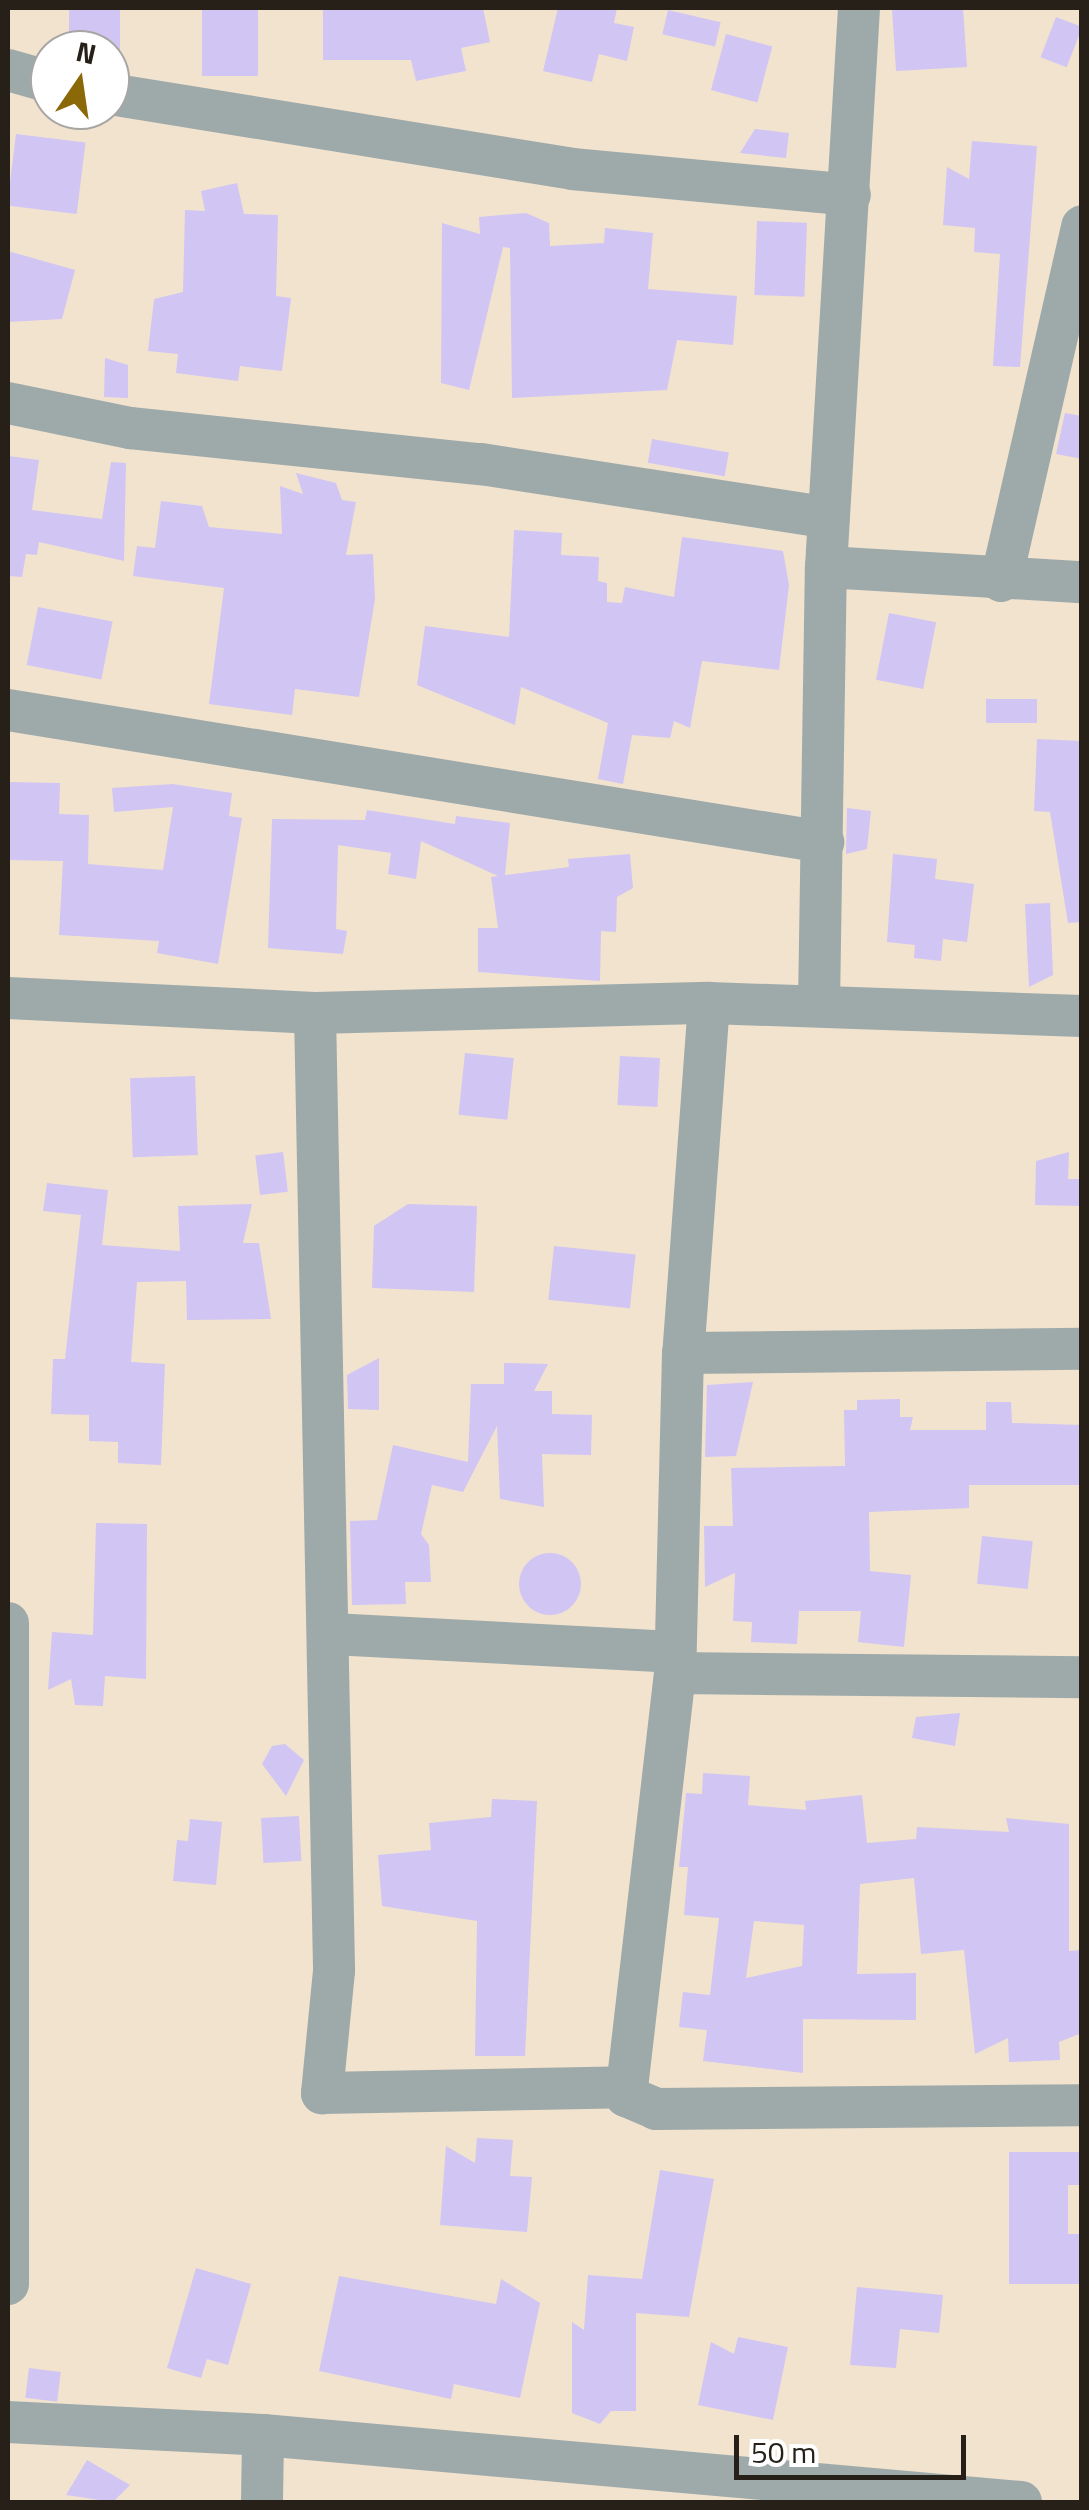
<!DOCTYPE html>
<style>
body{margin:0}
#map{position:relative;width:1089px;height:2510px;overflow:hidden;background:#f2e3cf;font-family:"Titillium Web",sans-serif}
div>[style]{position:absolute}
.building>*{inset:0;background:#d1c5f4;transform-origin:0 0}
.round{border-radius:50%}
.minor>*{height:42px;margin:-21px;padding:0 21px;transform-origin:21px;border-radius:21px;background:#9eaaaa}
span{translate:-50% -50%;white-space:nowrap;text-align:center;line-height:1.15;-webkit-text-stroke:10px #fff;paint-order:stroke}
.frame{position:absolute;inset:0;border:10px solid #262019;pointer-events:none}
.north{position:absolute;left:30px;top:30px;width:100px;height:100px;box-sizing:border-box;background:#fff;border:2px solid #a8a6a3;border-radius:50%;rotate:13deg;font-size:28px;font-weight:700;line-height:40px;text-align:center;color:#262019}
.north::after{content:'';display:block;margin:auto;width:35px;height:45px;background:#8b6909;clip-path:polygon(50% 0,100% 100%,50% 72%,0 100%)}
.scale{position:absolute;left:734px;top:2435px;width:232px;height:45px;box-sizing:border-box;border:5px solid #262019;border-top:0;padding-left:12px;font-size:30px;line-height:35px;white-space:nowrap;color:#262019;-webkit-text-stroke:8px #fff;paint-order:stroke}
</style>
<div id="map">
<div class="building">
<div style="left:69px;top:8px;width:51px;height:42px"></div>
<div style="left:202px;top:8px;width:56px;height:68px"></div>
<div style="clip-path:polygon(323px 8px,483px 8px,490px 42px,461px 48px,466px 71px,416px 81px,411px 60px,323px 60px)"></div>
<div style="clip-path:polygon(558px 8px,617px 8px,614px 23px,634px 27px,627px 61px,599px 54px,592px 82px,543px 71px)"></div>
<div style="clip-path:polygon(926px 8px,963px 8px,967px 67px,896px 71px,892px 9px)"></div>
<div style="left:668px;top:10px;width:54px;height:25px;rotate:13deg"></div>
<div style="left:1056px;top:17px;width:28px;height:43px;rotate:21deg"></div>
<div style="left:726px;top:34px;width:48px;height:58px;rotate:15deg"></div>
<div style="clip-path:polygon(755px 129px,789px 133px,786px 158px,740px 153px)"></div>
<div style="left:16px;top:134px;width:70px;height:72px;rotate:7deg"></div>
<div style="clip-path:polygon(972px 141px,1037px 146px,1020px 367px,993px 366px,1000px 254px,974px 252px,975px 228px,943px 225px,947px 167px,969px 179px)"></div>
<div style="clip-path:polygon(237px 183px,244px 214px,278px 215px,276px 296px,291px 298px,282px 371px,240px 366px,238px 381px,176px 373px,178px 354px,148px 351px,154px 299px,183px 292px,185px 210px,205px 211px,201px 191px)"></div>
<div style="clip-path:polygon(526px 213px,549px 223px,550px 246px,604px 243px,605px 228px,653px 233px,648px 289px,737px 296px,733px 345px,677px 340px,667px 390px,512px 398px,510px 248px,503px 247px,469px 390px,441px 383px,442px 223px,480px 234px,479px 217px)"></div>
<div style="left:757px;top:221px;width:50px;height:74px;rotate:2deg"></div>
<div style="clip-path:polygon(8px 251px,75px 270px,62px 319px,8px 322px)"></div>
<div style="clip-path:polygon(105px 358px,128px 365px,128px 398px,104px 397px)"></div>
<div style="clip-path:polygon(1065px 413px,1082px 416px,1082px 459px,1056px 454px)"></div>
<div style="left:652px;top:439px;width:78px;height:24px;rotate:10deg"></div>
<div style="clip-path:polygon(8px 456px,39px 460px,32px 510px,102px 519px,111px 462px,126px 463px,124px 561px,39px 542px,37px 555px,26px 554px,22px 577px,8px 576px)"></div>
<div style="clip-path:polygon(296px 473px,336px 483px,342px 500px,356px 502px,346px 555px,373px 554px,375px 599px,359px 697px,295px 689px,292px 715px,209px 704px,224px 588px,133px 576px,137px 546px,155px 548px,161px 501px,202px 506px,209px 527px,282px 534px,280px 486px,303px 494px)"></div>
<div style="clip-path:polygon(514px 530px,562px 533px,561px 555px,599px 557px,598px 581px,607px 583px,607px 602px,622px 603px,625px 587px,674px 597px,682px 537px,783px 551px,789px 585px,779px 670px,702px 661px,690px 728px,674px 721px,670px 738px,632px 735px,623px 784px,598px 779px,608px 723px,521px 687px,515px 725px,417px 685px,425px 626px,509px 637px)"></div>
<div style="left:38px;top:607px;width:76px;height:59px;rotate:11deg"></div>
<div style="left:889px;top:613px;width:48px;height:68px;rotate:11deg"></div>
<div style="left:986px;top:699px;width:51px;height:24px"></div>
<div style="clip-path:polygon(1037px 739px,1081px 741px,1082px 922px,1068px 923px,1050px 812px,1034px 811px)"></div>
<div style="clip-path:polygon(8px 782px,60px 783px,59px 814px,89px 815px,88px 864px,163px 870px,173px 807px,114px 812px,112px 788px,173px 784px,232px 793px,229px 816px,242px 818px,218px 964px,157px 953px,159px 941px,59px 935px,63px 861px,8px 860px)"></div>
<div style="clip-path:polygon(847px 808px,871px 811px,867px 849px,846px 854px)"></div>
<div style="clip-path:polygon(367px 810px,455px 824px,456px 816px,510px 823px,505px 875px,569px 867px,568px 859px,630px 854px,633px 888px,617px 897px,616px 932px,601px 931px,600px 981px,478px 972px,478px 928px,498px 928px,491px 877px,498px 876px,421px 841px,416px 879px,388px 874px,391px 853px,338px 845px,336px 929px,347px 931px,343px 954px,268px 948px,272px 819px,365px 820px)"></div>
<div style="clip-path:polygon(893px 854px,937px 859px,935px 879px,974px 884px,967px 942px,943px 939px,941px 961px,914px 958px,915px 945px,887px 942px)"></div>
<div style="clip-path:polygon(1050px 903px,1053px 975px,1029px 987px,1025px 904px)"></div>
<div style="left:465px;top:1053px;width:49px;height:62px;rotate:6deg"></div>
<div style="left:620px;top:1056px;width:40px;height:49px;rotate:3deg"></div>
<div style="left:195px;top:1076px;width:79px;height:65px;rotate:88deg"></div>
<div style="left:283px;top:1152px;width:40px;height:28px;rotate:83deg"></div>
<div style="clip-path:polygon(1069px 1152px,1068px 1179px,1082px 1179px,1082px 1206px,1035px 1205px,1036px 1161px)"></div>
<div style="clip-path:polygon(47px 1183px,108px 1190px,102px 1245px,180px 1251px,178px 1206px,252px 1204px,243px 1243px,259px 1243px,271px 1319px,187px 1320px,186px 1281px,137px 1282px,131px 1362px,165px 1364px,161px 1465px,118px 1463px,118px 1442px,89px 1441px,89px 1415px,51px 1414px,53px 1359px,65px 1359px,81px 1215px,43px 1211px)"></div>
<div style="clip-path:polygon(408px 1204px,477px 1206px,474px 1292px,372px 1288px,374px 1226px)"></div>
<div style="left:554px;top:1246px;width:82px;height:54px;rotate:6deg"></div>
<div style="clip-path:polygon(379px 1358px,379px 1410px,348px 1409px,347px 1375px)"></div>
<div style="clip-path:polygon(504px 1363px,548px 1364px,534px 1391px,552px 1391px,552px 1414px,592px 1415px,591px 1455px,542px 1454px,544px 1507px,500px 1499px,497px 1426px,463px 1492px,432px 1485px,421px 1534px,429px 1545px,431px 1582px,405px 1582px,406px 1604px,352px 1605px,350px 1521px,377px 1520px,393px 1445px,468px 1462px,471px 1384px,504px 1384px)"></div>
<div style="clip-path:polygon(753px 1382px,736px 1456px,705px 1457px,707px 1385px)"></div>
<div style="clip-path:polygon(900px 1399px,900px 1417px,913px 1417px,910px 1430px,986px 1430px,986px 1402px,1011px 1402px,1012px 1423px,1082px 1425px,1082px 1485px,969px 1485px,969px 1508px,869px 1512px,870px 1571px,911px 1575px,904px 1647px,858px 1642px,861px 1611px,799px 1611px,797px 1644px,751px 1642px,752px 1622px,733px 1621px,735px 1573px,705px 1587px,704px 1526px,733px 1526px,731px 1468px,845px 1466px,844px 1410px,857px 1410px,857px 1400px)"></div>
<div style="clip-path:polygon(96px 1523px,147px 1524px,146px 1679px,105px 1676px,103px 1706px,75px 1705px,71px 1679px,48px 1690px,52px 1632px,93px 1635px)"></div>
<div style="left:982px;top:1536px;width:51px;height:48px;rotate:6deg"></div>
<div class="round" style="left:519px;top:1553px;width:62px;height:62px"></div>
<div style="clip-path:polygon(960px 1713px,955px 1746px,912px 1738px,916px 1717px)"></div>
<div style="clip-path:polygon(285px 1744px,304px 1760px,286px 1796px,262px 1764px,272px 1746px)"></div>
<div style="clip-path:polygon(evenodd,703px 1773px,750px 1776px,748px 1805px,806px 1810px,805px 1801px,862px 1795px,867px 1843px,916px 1839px,917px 1827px,1009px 1832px,1006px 1818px,1069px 1824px,1069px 1951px,1082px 1950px,1082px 2033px,1059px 2042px,1060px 2060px,1009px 2062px,1008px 2038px,975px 2054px,964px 1950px,921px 1954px,914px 1878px,860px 1884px,857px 1974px,916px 1973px,916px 2020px,803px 2019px,803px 2073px,703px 2061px,707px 2030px,679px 2027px,683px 1992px,710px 1995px,719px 1918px,684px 1915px,688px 1867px,679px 1867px,686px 1793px,702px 1794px,703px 1773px,754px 1921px,804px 1925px,802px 1966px,746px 1978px,754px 1921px)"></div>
<div style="clip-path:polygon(492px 1799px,537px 1801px,525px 2056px,475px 2056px,477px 1921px,382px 1906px,378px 1855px,431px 1850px,429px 1823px,491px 1817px)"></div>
<div style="left:299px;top:1816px;width:45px;height:38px;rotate:87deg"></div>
<div style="clip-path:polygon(190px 1819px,222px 1822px,216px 1885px,173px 1881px,177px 1840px,188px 1841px)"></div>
<div style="clip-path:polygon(477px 2138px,513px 2140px,510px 2176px,532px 2177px,527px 2232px,440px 2225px,446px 2146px,475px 2163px)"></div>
<div style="clip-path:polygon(1009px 2152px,1082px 2152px,1082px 2185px,1068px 2185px,1068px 2234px,1082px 2234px,1082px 2284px,1009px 2284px)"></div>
<div style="clip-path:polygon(660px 2170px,714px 2179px,689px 2317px,636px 2313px,636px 2411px,611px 2411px,600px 2424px,572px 2413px,572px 2322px,584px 2330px,588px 2275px,642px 2279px)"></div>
<div style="clip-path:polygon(196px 2268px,251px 2284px,228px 2365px,207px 2359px,201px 2378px,167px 2368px)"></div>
<div style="clip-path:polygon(339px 2276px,496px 2304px,501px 2279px,540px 2303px,520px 2398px,454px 2384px,451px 2399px,319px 2371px)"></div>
<div style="clip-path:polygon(857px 2287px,943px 2295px,939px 2333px,900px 2329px,896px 2368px,850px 2365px)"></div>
<div style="clip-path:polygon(738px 2337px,788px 2347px,773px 2420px,698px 2405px,711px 2342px,734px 2354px)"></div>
<div style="left:29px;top:2368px;width:32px;height:30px;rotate:7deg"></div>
<div style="clip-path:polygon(87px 2460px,130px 2485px,113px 2502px,66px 2495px)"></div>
</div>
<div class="minor">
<div style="left:8px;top:70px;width:44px;rotate:15.9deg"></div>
<div style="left:110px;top:94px;width:468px;rotate:9.2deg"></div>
<div style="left:572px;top:169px;width:279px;rotate:5.3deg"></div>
<div style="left:8px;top:403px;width:125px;rotate:11.6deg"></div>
<div style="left:130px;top:428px;width:353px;rotate:5.9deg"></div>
<div style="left:481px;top:464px;width:352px;rotate:8.8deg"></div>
<div style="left:826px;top:567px;width:256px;rotate:3.4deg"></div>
<div style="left:1001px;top:581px;width:364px;rotate:-77.1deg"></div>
<div style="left:8px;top:710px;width:826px;rotate:9.2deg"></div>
<div style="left:8px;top:998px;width:307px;rotate:2.8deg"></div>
<div style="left:315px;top:1013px;width:394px;rotate:-1.5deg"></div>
<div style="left:709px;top:1003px;width:373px;rotate:2deg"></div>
<div style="left:709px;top:1003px;width:351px;rotate:94.2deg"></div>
<div style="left:683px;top:1353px;width:320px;rotate:91.4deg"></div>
<div style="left:675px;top:1673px;width:426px;rotate:96.6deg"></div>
<div style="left:626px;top:2096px;width:33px;rotate:23deg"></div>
<div style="left:656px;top:2109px;width:426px;rotate:-0.5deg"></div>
<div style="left:819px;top:1005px;width:438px;rotate:-89.1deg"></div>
<div style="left:826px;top:567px;width:560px;rotate:-86.62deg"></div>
<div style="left:315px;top:1013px;width:958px;rotate:88.86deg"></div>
<div style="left:334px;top:1971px;width:123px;rotate:95.6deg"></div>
<div style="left:322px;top:2093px;width:303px;rotate:-1.1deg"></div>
<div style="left:683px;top:1353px;width:399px;rotate:-0.6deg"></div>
<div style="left:8px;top:1623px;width:661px;rotate:90deg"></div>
<div style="left:332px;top:1634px;width:341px;rotate:3deg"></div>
<div style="left:675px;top:1673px;width:407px;rotate:0.6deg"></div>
<div style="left:8px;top:2422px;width:255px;rotate:2.9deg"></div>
<div style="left:263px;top:2435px;width:761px;rotate:5.05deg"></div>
<div style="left:262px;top:2502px;width:67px;rotate:-89.1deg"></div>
</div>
<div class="frame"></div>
<div class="north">N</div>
<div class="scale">50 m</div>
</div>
